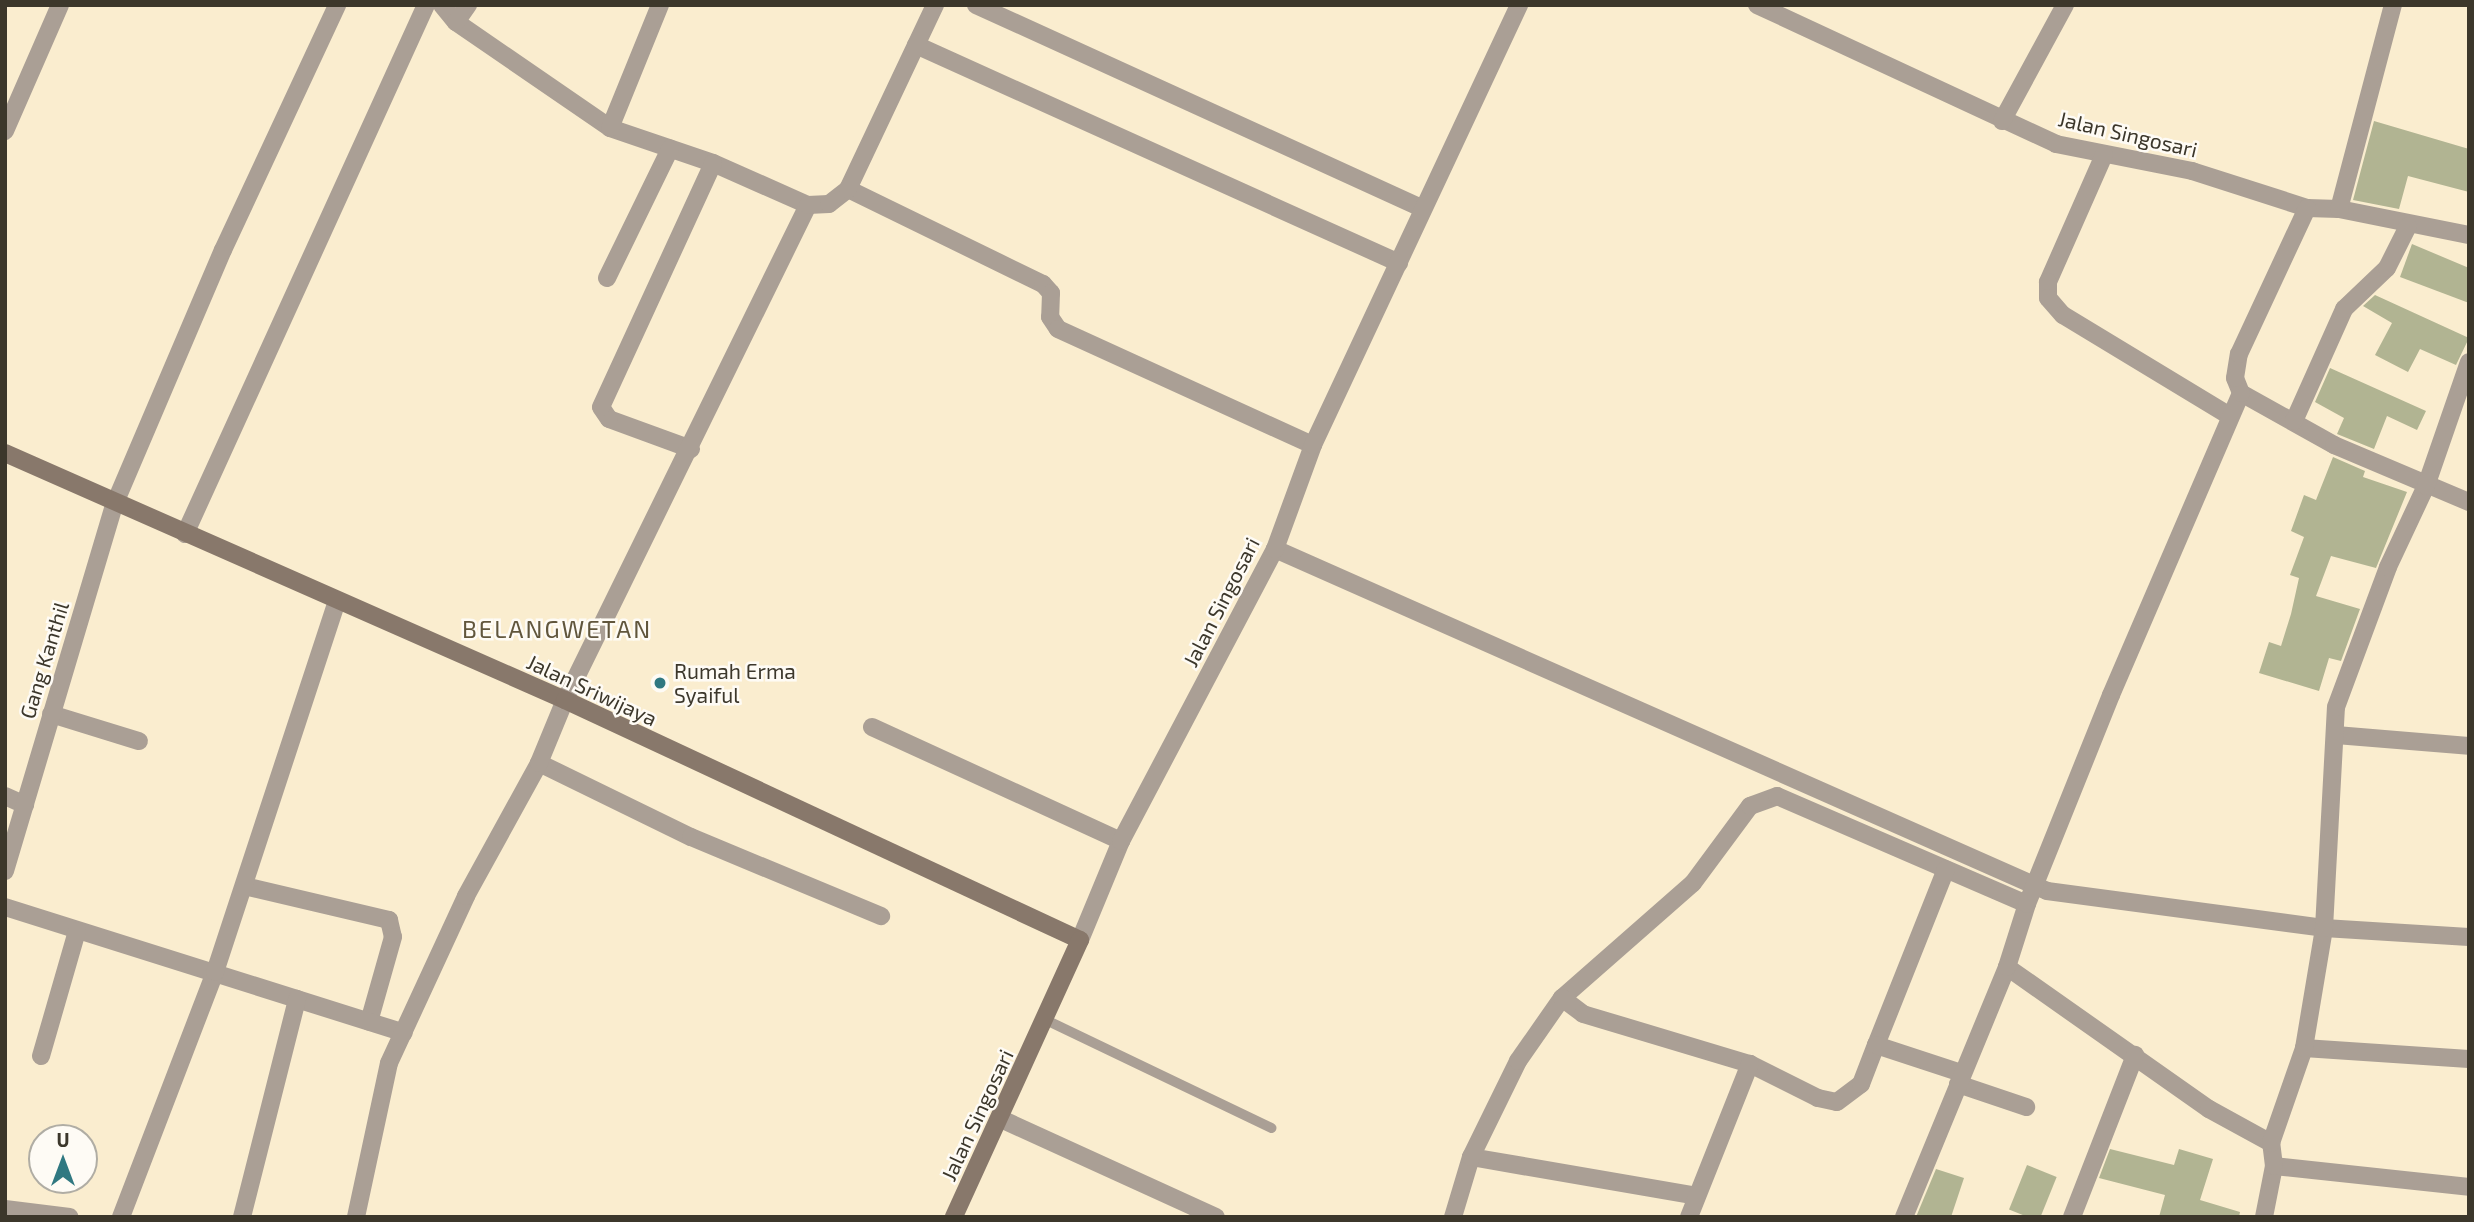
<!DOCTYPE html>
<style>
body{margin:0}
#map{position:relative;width:2474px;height:1222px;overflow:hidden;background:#faedcf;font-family:"Exo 2",sans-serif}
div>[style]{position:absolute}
.building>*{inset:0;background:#b1b492;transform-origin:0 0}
.lane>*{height:10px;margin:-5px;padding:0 5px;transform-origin:5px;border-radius:5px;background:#aa9f95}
.street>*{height:18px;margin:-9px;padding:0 9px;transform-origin:9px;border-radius:9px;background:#aa9f95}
.secondary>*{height:18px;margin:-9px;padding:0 9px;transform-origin:9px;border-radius:9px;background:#88786b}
.dots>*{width:19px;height:19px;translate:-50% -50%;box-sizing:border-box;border:4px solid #fefbf5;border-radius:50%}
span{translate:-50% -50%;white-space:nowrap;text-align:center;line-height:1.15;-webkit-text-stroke:5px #fefbf5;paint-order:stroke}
.street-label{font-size:21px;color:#3c372b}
.poi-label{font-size:21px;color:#3c372b}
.left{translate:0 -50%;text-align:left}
.quarter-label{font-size:24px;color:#61563c;letter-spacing:2px}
.frame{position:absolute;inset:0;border:7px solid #3c372b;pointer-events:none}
.north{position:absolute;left:28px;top:1124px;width:70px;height:70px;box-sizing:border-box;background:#fefbf5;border:2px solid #b0ada4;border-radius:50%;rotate:0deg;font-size:19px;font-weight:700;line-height:28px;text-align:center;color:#3c372b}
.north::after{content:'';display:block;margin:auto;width:24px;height:32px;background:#307881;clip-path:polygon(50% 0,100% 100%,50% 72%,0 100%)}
</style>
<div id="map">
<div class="building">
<div style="clip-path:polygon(2374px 121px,2469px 149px,2469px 192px,2408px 176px,2399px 209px,2353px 200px)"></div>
<div style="clip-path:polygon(2412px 244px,2469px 268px,2469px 303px,2400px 277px)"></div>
<div style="clip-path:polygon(2375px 295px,2469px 338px,2456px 365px,2420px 349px,2408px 372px,2375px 355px,2392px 323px,2363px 306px)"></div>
<div style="clip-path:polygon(2330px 368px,2426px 411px,2417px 430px,2387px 416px,2374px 449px,2337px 434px,2344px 418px,2315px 402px)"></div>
<div style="clip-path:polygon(2333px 457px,2365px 471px,2363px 477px,2407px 492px,2376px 568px,2331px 556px,2316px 596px,2360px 609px,2341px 661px,2329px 658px,2319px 691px,2259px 673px,2269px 642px,2281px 646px,2291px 614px,2299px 578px,2290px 575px,2304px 537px,2291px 531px,2304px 495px,2316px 500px)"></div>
<div style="clip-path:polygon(2110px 1149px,2174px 1165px,2179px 1149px,2213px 1159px,2200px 1200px,2240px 1212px,2239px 1217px,2159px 1217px,2165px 1195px,2099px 1178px)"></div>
<div style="left:2027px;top:1165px;width:32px;height:48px;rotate:22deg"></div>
<div style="clip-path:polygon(1936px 1169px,1964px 1178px,1951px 1217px,1916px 1217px)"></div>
</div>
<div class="lane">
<div style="left:1046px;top:1020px;width:250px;rotate:25.6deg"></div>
</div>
<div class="street">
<div style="left:442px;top:5px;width:22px;rotate:51deg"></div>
<div style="left:456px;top:22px;width:187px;rotate:34.5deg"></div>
<div style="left:610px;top:128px;width:109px;rotate:18.8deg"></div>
<div style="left:713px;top:163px;width:104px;rotate:23.9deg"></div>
<div style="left:976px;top:5px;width:491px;rotate:24.5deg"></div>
<div style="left:1757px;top:5px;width:330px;rotate:24.9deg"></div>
<div style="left:2056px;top:144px;width:139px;rotate:11.2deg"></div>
<div style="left:2192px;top:171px;width:121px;rotate:17.8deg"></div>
<div style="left:2307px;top:208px;width:32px;rotate:2deg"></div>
<div style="left:2339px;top:209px;width:133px;rotate:11.3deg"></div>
<div style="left:456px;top:22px;width:21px;rotate:-55deg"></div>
<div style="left:916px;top:45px;width:530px;rotate:24.29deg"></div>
<div style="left:2002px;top:121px;width:132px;rotate:-61.5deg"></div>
<div style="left:610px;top:128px;width:133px;rotate:-67.9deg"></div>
<div style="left:5px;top:131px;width:137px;rotate:-66.4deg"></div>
<div style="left:2104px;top:155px;width:139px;rotate:113.8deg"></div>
<div style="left:2048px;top:282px;width:16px;rotate:90deg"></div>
<div style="left:2048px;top:298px;width:23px;rotate:49deg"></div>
<div style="left:2063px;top:315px;width:195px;rotate:31.2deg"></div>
<div style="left:848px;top:189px;width:217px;rotate:26deg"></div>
<div style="left:1043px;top:284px;width:12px;rotate:48deg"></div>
<div style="left:1051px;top:293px;width:24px;rotate:92deg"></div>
<div style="left:1050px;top:317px;width:14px;rotate:56deg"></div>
<div style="left:1058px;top:329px;width:280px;rotate:24.5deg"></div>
<div style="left:2339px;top:209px;width:211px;rotate:-75.2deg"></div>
<div style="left:607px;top:278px;width:144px;rotate:-64deg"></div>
<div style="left:2241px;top:393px;width:107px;rotate:29.2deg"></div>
<div style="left:2334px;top:445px;width:147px;rotate:22.9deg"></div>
<div style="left:2294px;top:421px;width:123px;rotate:-65.9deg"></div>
<div style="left:2344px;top:309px;width:59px;rotate:-43.6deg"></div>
<div style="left:2387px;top:268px;width:47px;rotate:-63.4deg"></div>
<div style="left:691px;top:449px;width:87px;rotate:-159.9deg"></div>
<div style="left:609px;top:419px;width:14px;rotate:-124deg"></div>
<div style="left:601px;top:407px;width:268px;rotate:-65.3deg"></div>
<div style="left:185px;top:534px;width:581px;rotate:-65.51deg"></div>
<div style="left:1275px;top:549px;width:844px;rotate:23.89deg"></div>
<div style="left:2047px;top:891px;width:279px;rotate:7.6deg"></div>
<div style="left:2324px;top:928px;width:145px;rotate:3.6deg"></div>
<div style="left:51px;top:714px;width:92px;rotate:17.1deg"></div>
<div style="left:872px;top:727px;width:274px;rotate:24.6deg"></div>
<div style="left:2336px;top:735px;width:133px;rotate:4.7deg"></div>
<div style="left:539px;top:763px;width:169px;rotate:26deg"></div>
<div style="left:691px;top:837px;width:206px;rotate:22.6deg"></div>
<div style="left:5px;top:796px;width:22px;rotate:24deg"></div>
<div style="left:5px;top:871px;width:384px;rotate:-73.4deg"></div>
<div style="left:115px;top:503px;width:275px;rotate:-66.9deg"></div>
<div style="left:223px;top:250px;width:270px;rotate:-65deg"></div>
<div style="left:244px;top:886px;width:149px;rotate:13.2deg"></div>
<div style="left:389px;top:920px;width:17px;rotate:77deg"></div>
<div style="left:393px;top:937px;width:88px;rotate:105.8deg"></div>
<div style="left:5px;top:907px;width:418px;rotate:17.5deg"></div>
<div style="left:1080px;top:940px;width:107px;rotate:-67.5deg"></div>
<div style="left:1121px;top:841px;width:330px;rotate:-62.2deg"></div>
<div style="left:1275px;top:549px;width:111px;rotate:-69.9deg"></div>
<div style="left:1313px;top:445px;width:486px;rotate:-64.9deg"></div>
<div style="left:2007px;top:967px;width:247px;rotate:35.1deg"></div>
<div style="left:2209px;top:1109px;width:71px;rotate:28.7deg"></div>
<div style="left:1562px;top:998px;width:174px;rotate:-41.3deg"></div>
<div style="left:1693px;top:883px;width:96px;rotate:-53.5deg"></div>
<div style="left:1750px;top:806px;width:29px;rotate:-20deg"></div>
<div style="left:1777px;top:796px;width:272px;rotate:23.4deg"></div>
<div style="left:1876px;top:1045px;width:189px;rotate:-68.3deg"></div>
<div style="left:2304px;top:1048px;width:165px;rotate:3.8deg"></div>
<div style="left:41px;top:1056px;width:130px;rotate:-73.9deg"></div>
<div style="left:1958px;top:1084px;width:72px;rotate:18.7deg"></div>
<div style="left:1001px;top:1119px;width:236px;rotate:24.5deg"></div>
<div style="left:1471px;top:1157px;width:229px;rotate:9.8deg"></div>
<div style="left:2274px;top:1166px;width:196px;rotate:6.1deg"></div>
<div style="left:5px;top:1209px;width:65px;rotate:7deg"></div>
<div style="left:121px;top:1217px;width:262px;rotate:-69deg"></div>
<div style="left:215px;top:972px;width:390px;rotate:-71.8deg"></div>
<div style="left:242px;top:1217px;width:225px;rotate:-75.8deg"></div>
<div style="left:356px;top:1217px;width:157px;rotate:-77.9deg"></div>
<div style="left:389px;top:1063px;width:184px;rotate:-65.2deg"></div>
<div style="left:466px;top:896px;width:152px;rotate:-61.2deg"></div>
<div style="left:539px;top:763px;width:68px;rotate:-67.6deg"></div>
<div style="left:565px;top:700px;width:551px;rotate:-63.85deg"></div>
<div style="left:808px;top:205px;width:21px;rotate:-3deg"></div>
<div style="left:829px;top:204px;width:24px;rotate:-38deg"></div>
<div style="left:848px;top:189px;width:204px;rotate:-64.7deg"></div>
<div style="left:1453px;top:1217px;width:63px;rotate:-73.3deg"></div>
<div style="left:1471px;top:1157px;width:107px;rotate:-63.9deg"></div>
<div style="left:1518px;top:1061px;width:77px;rotate:-55.1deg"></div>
<div style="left:1562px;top:998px;width:26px;rotate:37deg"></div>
<div style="left:1583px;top:1014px;width:174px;rotate:16.7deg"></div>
<div style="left:1750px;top:1064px;width:76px;rotate:26.6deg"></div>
<div style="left:1818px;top:1098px;width:19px;rotate:12deg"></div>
<div style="left:1837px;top:1102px;width:30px;rotate:-37deg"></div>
<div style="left:1861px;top:1084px;width:42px;rotate:-69deg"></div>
<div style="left:1876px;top:1045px;width:89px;rotate:18.2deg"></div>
<div style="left:1689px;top:1217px;width:165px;rotate:-68.3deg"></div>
<div style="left:1904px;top:1217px;width:270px;rotate:-67.6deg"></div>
<div style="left:2007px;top:967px;width:66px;rotate:-72.4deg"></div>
<div style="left:2027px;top:904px;width:225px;rotate:-68.1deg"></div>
<div style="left:2111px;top:695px;width:329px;rotate:-66.7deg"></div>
<div style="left:2241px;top:393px;width:16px;rotate:-112deg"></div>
<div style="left:2235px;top:378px;width:24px;rotate:-81deg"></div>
<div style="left:2239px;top:354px;width:161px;rotate:-65deg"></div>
<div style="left:2072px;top:1217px;width:174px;rotate:-68.7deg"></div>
<div style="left:2264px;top:1217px;width:52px;rotate:-78.9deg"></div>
<div style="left:2274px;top:1166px;width:23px;rotate:-97deg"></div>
<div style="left:2271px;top:1143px;width:101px;rotate:-70.8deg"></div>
<div style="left:2304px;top:1048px;width:122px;rotate:-80.5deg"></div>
<div style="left:2324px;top:928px;width:221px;rotate:-86.9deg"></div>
<div style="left:2336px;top:707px;width:149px;rotate:-69.6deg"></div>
<div style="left:2388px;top:567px;width:89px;rotate:-64.9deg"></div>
<div style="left:2426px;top:486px;width:131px;rotate:-70.9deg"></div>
</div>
<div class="secondary">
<div style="left:5px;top:453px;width:612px;rotate:23.8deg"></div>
<div style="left:565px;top:700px;width:568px;rotate:24.99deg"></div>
<div style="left:1080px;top:940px;width:304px;rotate:114.5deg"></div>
</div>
<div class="dots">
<div style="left:660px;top:683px;background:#307881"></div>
</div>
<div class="street-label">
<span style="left:2128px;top:134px;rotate:13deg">Jalan Singosari</span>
<span style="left:1221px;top:602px;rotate:-63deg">Jalan Singosari</span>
<span style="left:44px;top:660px;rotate:-73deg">Gang Kanthil</span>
<span style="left:592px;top:690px;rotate:25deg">Jalan Sriwijaya</span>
<span style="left:977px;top:1115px;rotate:-65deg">Jalan Singosari</span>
</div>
<div class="poi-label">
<span class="left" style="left:674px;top:683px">Rumah Erma<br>Syaiful</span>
</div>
<div class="quarter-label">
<span style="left:557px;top:629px">BELANGWETAN</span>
</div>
<div class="frame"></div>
<div class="north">U</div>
</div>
